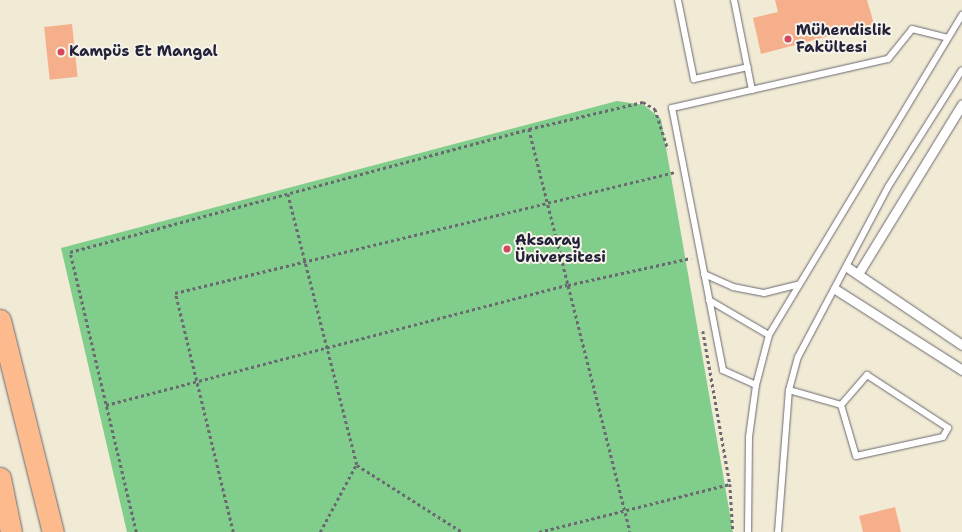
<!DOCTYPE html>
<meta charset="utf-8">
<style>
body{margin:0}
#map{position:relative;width:962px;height:532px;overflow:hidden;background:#f1ead4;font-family:"Shantell Sans",sans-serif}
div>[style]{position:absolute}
.green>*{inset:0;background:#81cd8c}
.building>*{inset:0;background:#f6af8b;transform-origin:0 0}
.path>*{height:2.5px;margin-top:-1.25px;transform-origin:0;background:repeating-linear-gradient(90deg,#6a6871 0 3px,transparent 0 6px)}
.roads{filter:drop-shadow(0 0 1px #6a6871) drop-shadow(0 0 1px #6a6871)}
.service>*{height:6px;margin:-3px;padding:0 3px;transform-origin:3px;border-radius:3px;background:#fff}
.pedestrian>*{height:9px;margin:-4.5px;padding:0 4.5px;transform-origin:4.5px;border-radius:4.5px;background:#fff}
.trunk>*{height:21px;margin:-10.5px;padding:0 10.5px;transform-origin:10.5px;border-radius:10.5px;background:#fcba8d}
.dots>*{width:11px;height:11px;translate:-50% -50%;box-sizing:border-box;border:2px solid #f7f3e8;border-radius:50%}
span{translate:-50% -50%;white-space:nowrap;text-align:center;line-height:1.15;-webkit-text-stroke:4px #f7f3e8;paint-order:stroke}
.poi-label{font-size:15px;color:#22223b;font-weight:700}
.left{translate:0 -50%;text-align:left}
</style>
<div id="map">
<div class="green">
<div style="clip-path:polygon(617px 101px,644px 105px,661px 119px,733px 532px,127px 532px,61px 248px)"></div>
</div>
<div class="building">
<div style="clip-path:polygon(775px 0,867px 0,874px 24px,761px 54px,753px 18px,778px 12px)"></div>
<div style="left:72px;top:24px;width:53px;height:28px;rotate:84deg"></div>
<div style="clip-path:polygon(895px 507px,901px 532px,863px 532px,859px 516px)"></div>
</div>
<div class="path">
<div style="left:529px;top:129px;width:117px;rotate:-13.3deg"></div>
<div style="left:643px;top:102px;width:14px;rotate:30deg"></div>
<div style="left:655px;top:109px;width:42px;rotate:72deg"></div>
<div style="left:288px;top:194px;width:280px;rotate:75.7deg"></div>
<div style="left:357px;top:465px;width:125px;rotate:32.5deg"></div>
<div style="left:703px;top:331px;width:155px;rotate:80deg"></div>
<div style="left:730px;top:484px;width:48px;rotate:86.4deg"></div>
<div style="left:106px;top:405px;width:477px;rotate:-14.6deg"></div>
<div style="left:568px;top:285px;width:126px;rotate:-12.4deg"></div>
<div style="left:136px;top:532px;width:288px;rotate:-103.3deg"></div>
<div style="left:70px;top:252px;width:475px;rotate:-15deg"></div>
<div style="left:529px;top:129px;width:415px;rotate:75.9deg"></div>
<div style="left:233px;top:532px;width:246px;rotate:-103.6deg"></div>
<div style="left:175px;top:293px;width:514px;rotate:-13.6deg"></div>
<div style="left:320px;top:532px;width:76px;rotate:-61.8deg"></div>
<div style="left:539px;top:532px;width:197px;rotate:-14.1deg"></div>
</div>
<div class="roads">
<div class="service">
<div style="left:678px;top:0;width:81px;rotate:78.6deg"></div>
<div style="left:694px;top:79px;width:55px;rotate:-12.5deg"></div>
<div style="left:734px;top:0;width:92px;rotate:78.7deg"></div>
<div style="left:704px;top:274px;width:32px;rotate:24deg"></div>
<div style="left:733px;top:287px;width:32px;rotate:11deg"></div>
<div style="left:764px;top:293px;width:36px;rotate:-14deg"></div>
<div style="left:709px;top:300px;width:69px;rotate:30.3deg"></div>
<div style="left:756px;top:385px;width:36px;rotate:-156deg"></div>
<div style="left:723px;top:370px;width:267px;rotate:-101deg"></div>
<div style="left:672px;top:108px;width:221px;rotate:-12.8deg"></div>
<div style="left:888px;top:59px;width:38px;rotate:-51deg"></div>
<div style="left:912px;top:29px;width:36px;rotate:14deg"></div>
<div style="left:789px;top:390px;width:54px;rotate:16.1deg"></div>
<div style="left:841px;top:405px;width:40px;rotate:-49deg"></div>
<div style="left:867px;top:375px;width:97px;rotate:33.2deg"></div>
<div style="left:948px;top:428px;width:10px;rotate:119deg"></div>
<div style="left:943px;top:437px;width:89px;rotate:167.7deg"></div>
<div style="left:856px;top:456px;width:53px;rotate:-106.4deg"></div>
<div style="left:748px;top:532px;width:95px;rotate:-89.4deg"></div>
<div style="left:749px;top:437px;width:52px;rotate:-82.3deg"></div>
<div style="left:756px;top:385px;width:52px;rotate:-75.4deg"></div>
<div style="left:769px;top:335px;width:374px;rotate:-58.9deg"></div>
<div style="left:778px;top:532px;width:142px;rotate:-85.6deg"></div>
<div style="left:789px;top:390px;width:34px;rotate:-75deg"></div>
<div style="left:798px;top:357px;width:192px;rotate:-62.1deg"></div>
<div style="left:888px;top:187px;width:138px;rotate:-57.7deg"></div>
</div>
<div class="pedestrian">
<div style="left:847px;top:267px;width:139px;rotate:34.1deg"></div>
<div style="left:858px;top:274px;width:199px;rotate:-58.5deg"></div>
<div style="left:835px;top:289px;width:151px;rotate:32.5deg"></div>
</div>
<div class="trunk">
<div style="left:0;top:320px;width:219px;rotate:76deg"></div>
<div style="left:0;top:478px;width:55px;rotate:78.5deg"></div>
</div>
</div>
<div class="dots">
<div style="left:788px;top:39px;background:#d1495b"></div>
<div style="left:61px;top:52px;background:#d1495b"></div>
<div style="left:507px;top:249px;background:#d1495b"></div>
</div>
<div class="poi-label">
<span class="left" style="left:796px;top:39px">Mühendislik<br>Fakültesi</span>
<span class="left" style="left:69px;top:52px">Kampüs Et Mangal</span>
<span class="left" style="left:515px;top:249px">Aksaray<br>Üniversitesi</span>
</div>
</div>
